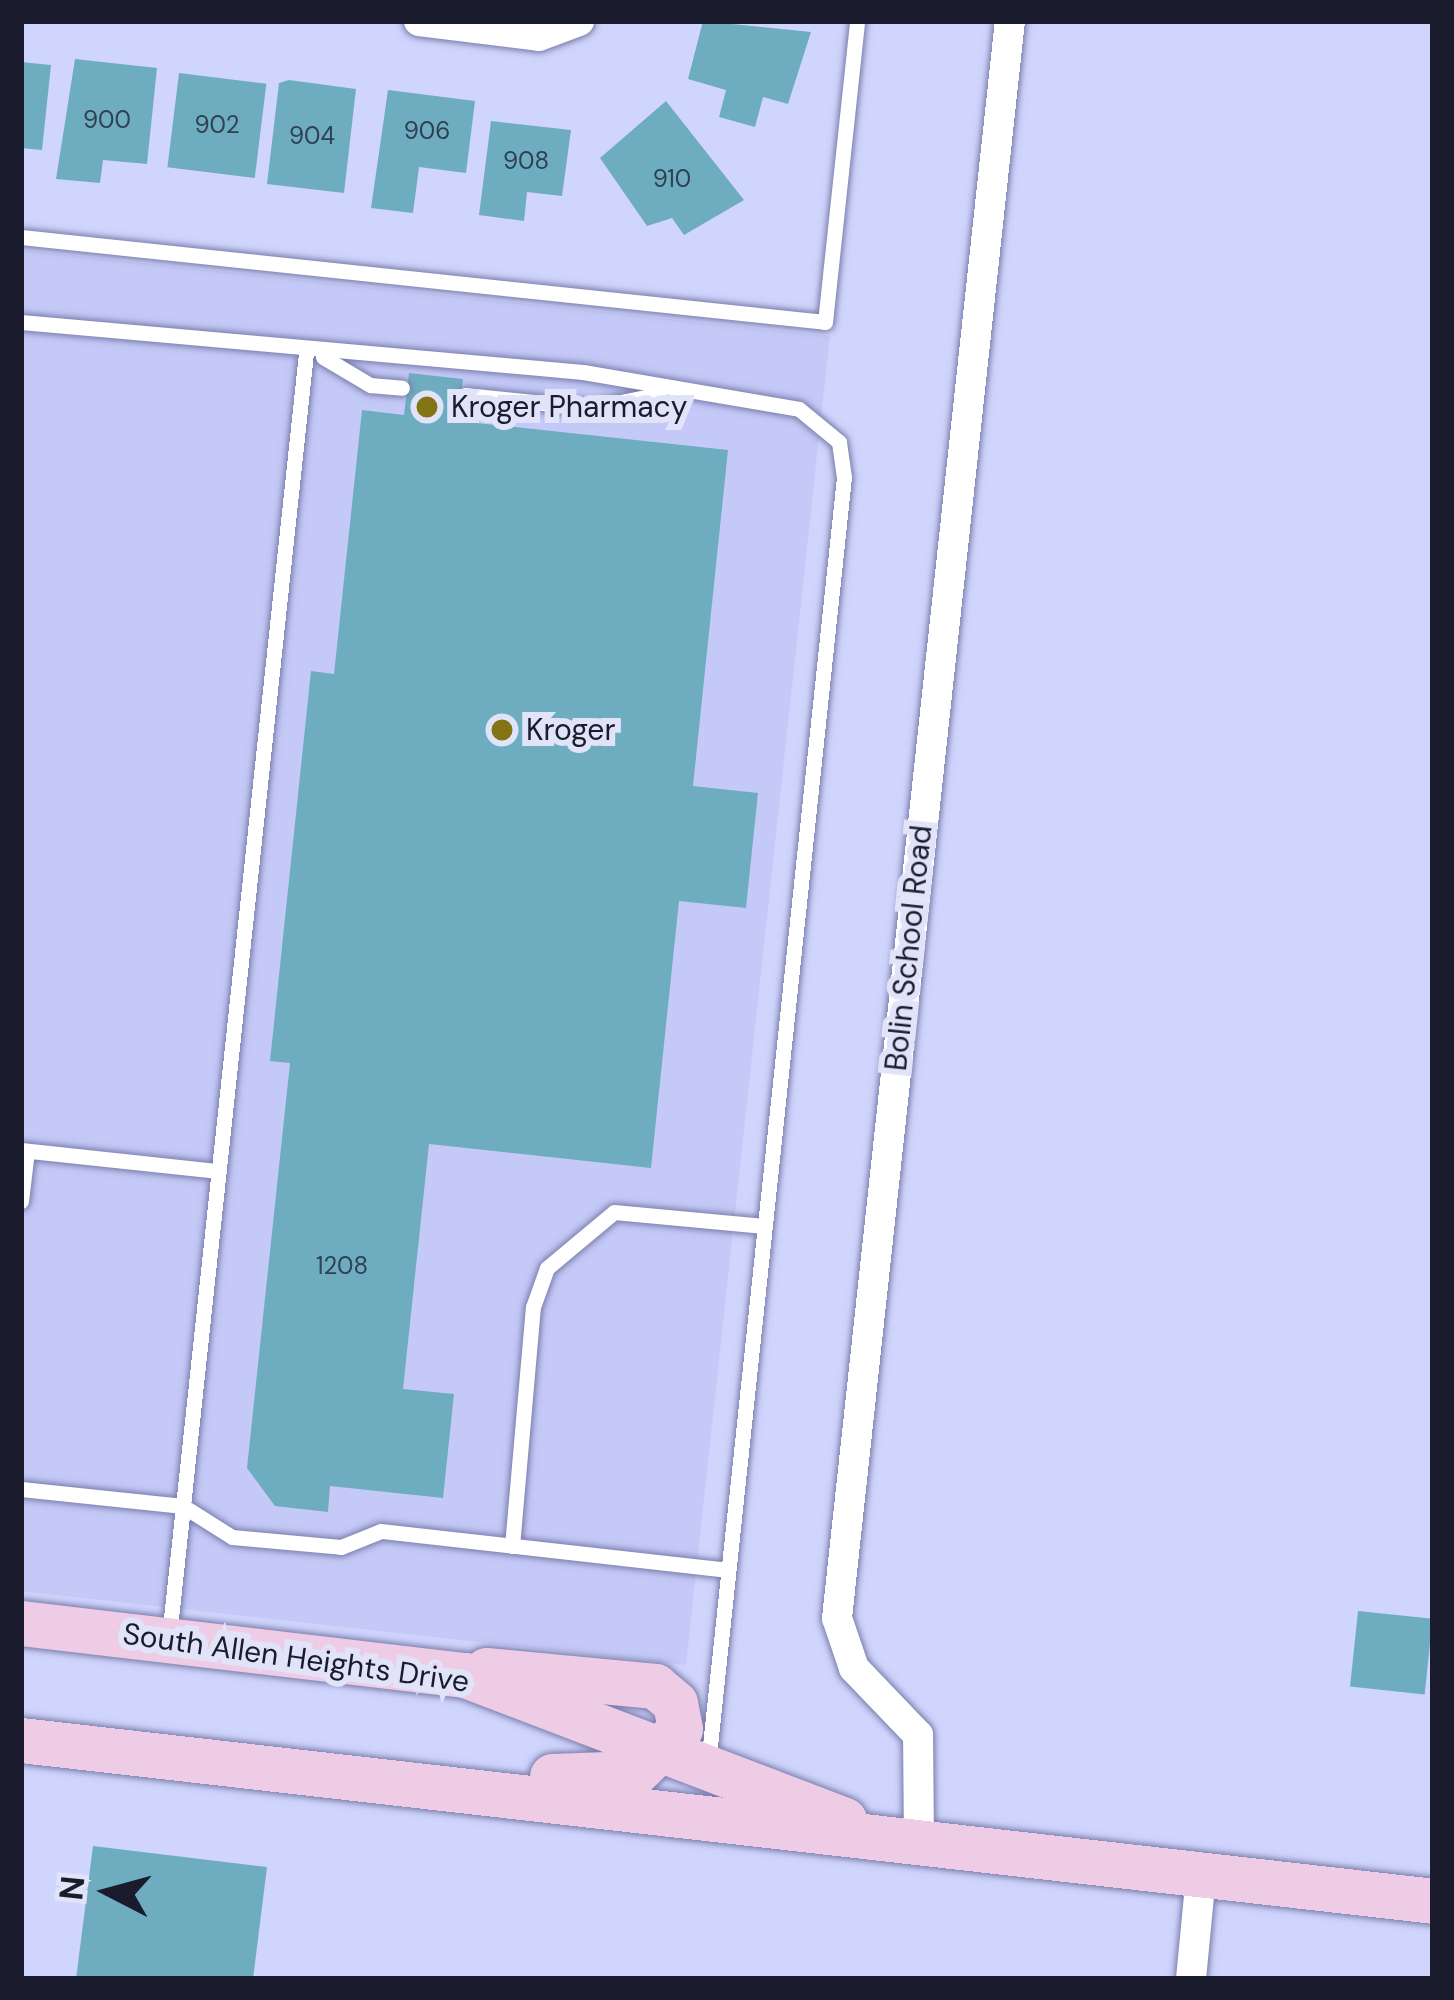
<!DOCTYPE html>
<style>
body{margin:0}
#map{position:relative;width:1454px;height:2000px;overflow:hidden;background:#d0d5fd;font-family:"DM Sans",sans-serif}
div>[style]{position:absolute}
.built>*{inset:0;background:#c4c9f7}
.building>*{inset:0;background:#6eadc0;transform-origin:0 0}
.roads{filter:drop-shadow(0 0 3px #7a7eac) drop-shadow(0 0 3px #7a7eac)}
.lane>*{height:15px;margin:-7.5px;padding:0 7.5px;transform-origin:7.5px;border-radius:7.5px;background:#fff}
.street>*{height:30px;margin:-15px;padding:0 15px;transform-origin:15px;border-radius:15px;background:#fff}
.secondary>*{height:45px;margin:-22.5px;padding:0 22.5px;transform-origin:22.5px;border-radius:22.5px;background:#efcce5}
.dots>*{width:33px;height:33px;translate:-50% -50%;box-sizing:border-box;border:6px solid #e1e4f8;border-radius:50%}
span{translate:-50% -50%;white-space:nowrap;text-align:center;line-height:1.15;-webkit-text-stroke:12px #e1e4f8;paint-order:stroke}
.number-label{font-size:24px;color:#2f4052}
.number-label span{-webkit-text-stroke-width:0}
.poi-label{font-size:30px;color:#1a1c2e}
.left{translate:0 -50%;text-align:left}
.street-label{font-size:30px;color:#1a1c2e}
.frame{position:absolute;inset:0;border:24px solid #1a1c2e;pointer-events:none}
.north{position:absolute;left:48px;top:1832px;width:120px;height:120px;-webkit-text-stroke:9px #e1e4f8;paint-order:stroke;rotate:276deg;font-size:33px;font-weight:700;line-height:48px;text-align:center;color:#1a1c2e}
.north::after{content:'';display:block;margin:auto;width:42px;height:54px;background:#1a1c2e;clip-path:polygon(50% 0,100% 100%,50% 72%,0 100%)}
</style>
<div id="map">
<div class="built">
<div style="clip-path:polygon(21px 250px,830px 336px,686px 1665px,21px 1591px)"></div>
</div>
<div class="building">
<div style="clip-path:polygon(703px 21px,811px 32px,788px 104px,763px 97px,755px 127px,719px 117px,726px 90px,688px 79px)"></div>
<div style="clip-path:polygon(75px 59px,157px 68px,147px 164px,103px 160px,100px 183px,56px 179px)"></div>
<div style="clip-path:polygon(21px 62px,51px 65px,42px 150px,21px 148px)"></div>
<div style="left:179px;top:73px;width:88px;height:95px;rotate:7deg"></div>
<div style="clip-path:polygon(289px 80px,356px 89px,344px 193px,267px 184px,279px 83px)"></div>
<div style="clip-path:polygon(388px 90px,475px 101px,466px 173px,419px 167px,413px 213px,371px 208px)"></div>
<div style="clip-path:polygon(666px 101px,744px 200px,684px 235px,672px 218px,647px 226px,600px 158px)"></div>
<div style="clip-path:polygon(491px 121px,571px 130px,562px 196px,527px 192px,524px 221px,479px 215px)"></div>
<div style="clip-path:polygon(409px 373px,463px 379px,458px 421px,728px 450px,693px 786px,758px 793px,746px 908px,679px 901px,651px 1168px,429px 1144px,403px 1389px,454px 1394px,443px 1498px,330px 1486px,328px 1512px,275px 1506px,247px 1468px,290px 1063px,270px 1061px,311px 671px,334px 674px,362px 410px,404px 415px)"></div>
<div style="left:1358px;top:1611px;width:75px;height:76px;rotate:6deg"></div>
<div style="clip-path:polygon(93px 1846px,267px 1867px,253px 1979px,76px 1979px)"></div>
</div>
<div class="roads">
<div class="lane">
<div style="left:21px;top:237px;width:808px;rotate:6.03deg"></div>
<div style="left:825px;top:322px;width:303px;rotate:-83.9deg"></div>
<div style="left:21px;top:322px;width:564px;rotate:5.08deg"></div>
<div style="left:583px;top:372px;width:219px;rotate:9.7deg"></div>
<div style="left:799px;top:409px;width:52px;rotate:39.5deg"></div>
<div style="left:839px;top:442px;width:35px;rotate:82deg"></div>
<div style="left:844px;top:477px;width:1294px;rotate:96.03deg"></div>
<div style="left:323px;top:357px;width:55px;rotate:30.8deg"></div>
<div style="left:370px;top:385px;width:32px;rotate:5deg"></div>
<div style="left:465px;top:395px;width:128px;rotate:5.8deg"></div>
<div style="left:592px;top:408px;width:69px;rotate:-11.6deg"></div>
<div style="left:21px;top:1150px;width:199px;rotate:6.1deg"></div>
<div style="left:21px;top:1201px;width:50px;rotate:-83.2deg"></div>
<div style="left:21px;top:1489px;width:163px;rotate:6deg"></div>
<div style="left:183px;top:1506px;width:58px;rotate:32.3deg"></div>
<div style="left:232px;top:1537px;width:109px;rotate:5.2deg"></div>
<div style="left:341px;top:1547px;width:43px;rotate:-21.8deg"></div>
<div style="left:381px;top:1531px;width:349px;rotate:6.4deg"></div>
<div style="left:512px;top:1546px;width:240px;rotate:-85deg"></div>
<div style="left:533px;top:1307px;width:41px;rotate:-70.3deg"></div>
<div style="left:547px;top:1268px;width:87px;rotate:-39.9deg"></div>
<div style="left:614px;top:1212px;width:151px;rotate:5.3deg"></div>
<div style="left:169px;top:1637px;width:1292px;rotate:-83.91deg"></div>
</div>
<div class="street">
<div style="left:419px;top:21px;width:121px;rotate:7.1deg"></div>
<div style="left:539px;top:36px;width:43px;rotate:-20.6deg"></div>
<div style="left:919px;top:1845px;width:110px;rotate:-90.5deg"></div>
<div style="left:918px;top:1735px;width:93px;rotate:-133.7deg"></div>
<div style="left:854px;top:1668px;width:53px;rotate:-108.8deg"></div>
<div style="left:837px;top:1618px;width:1606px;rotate:-83.82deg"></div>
<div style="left:1191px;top:1979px;width:103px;rotate:-84.5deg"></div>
</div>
<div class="secondary">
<div style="left:21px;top:1623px;width:447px;rotate:6.7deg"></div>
<div style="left:465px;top:1675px;width:406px;rotate:20.9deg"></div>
<div style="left:486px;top:1670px;width:170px;rotate:5.4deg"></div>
<div style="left:655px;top:1686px;width:26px;rotate:40deg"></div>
<div style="left:675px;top:1703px;width:26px;rotate:79deg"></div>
<div style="left:680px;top:1729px;width:63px;rotate:135.6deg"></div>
<div style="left:635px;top:1773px;width:83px;rotate:177.9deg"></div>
<div style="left:21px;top:1740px;width:1421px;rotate:6.5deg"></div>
</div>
</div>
<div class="dots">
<div style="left:427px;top:407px;background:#837416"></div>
<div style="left:502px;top:730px;background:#837416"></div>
</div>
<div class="number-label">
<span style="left:107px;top:120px">900</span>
<span style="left:217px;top:125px">902</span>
<span style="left:427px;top:131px">906</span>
<span style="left:312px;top:136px">904</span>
<span style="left:526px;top:161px">908</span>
<span style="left:672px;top:179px">910</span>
<span style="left:342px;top:1266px">1208</span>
</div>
<div class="poi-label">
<span class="left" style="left:451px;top:407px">Kroger Pharmacy</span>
<span class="left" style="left:526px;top:730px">Kroger</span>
</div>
<div class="street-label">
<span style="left:909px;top:948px;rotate:-84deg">Bolin School Road</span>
<span style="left:296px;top:1658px;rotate:8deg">South Allen Heights Drive</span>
</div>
<div class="frame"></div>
<div class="north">N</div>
</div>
